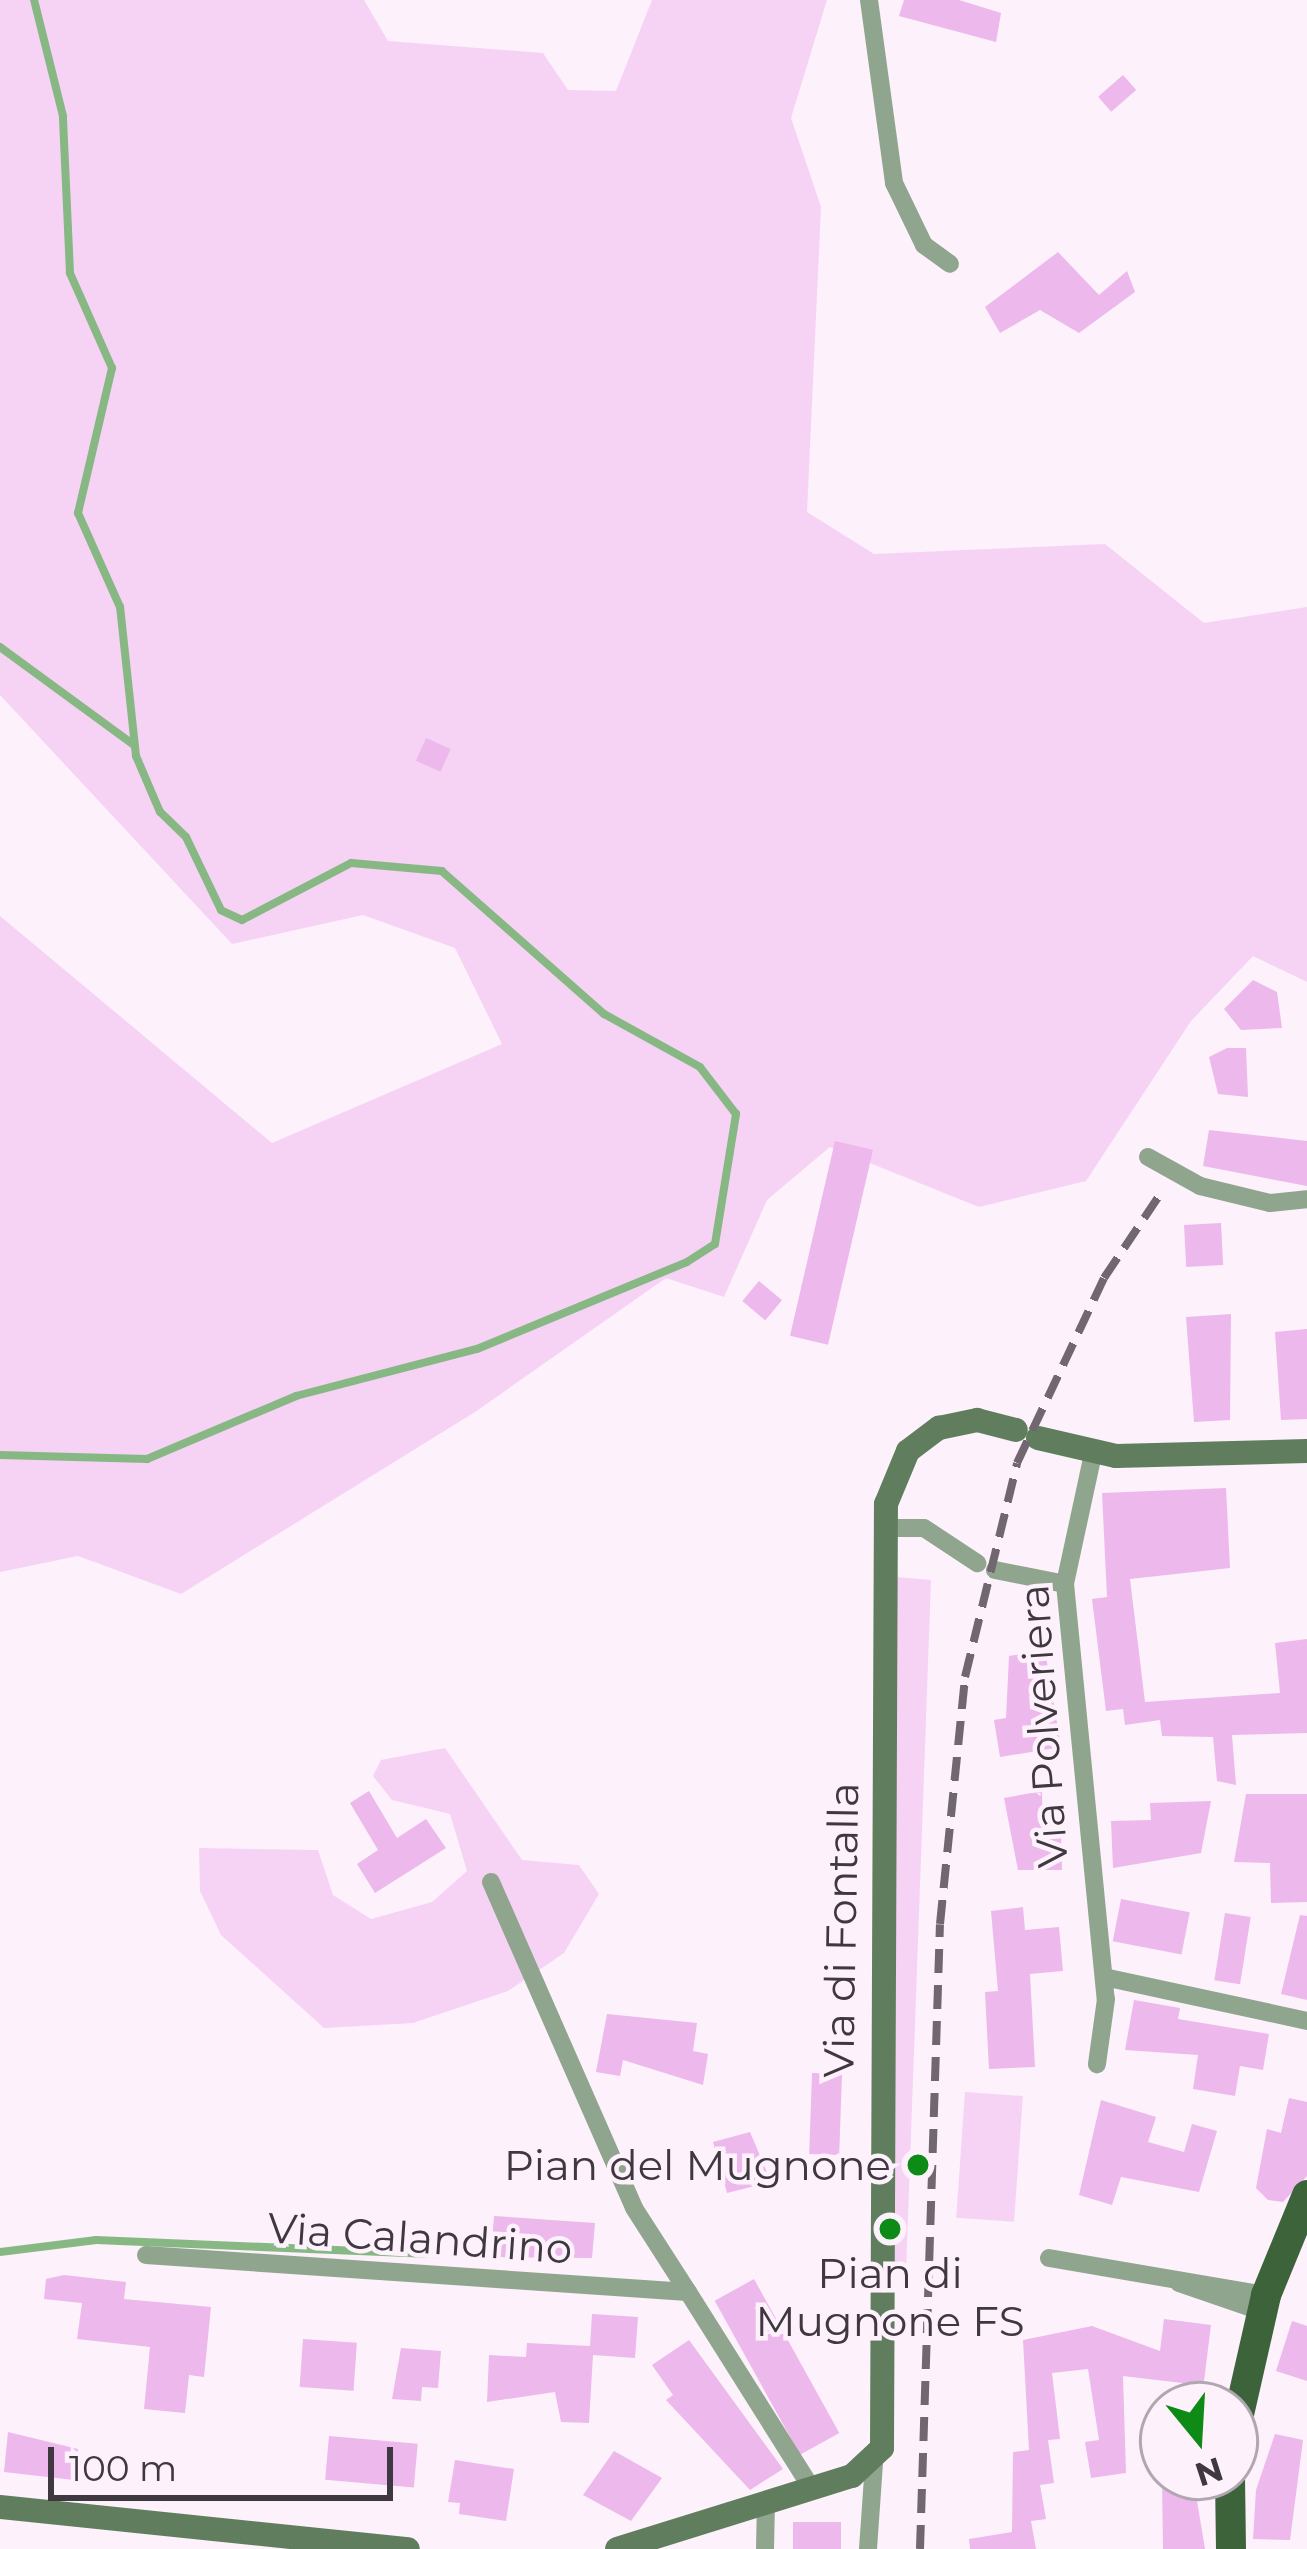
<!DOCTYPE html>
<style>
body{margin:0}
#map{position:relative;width:1307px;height:2549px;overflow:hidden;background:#fdf1fc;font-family:Montserrat,sans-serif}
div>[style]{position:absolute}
.green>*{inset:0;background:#f6d3f5;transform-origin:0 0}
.stream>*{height:8px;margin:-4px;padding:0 4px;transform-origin:4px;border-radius:4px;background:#87b884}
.building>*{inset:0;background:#edb8eb;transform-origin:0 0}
.street>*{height:18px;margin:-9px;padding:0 9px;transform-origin:9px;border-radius:9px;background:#90a58e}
.secondary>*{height:24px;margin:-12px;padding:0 12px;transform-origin:12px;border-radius:12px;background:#607e5e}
.primary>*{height:30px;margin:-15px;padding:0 15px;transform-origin:15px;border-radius:15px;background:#3d633b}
.rail>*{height:8px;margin-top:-4px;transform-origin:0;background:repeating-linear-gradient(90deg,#706770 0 24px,transparent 0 36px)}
.dots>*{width:33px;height:33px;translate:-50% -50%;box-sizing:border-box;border:6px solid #fdf1fc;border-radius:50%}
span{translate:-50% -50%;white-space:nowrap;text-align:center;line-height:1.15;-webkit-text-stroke:9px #fdf1fc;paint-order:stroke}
.street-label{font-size:42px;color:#403840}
.poi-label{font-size:42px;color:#403840}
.right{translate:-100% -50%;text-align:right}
.north{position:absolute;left:1139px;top:2381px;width:120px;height:120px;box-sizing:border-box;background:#fdf1fc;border:3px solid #b1a7b1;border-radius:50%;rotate:162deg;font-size:33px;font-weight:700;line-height:48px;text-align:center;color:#403840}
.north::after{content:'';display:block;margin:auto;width:42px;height:54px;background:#0d8b16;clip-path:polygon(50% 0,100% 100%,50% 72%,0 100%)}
.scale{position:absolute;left:48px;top:2447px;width:345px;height:54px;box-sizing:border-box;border:6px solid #403840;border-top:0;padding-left:15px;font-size:36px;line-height:42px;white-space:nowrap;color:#403840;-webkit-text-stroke:9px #fdf1fc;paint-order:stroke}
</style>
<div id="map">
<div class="green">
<div style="clip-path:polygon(0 0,364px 0,388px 41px,543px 53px,568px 90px,616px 91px,652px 0,827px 0,791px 118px,821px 207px,807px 512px,874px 554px,1105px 544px,1204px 623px,1307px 607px,1307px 982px,1253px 956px,1191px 1021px,1086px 1181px,979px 1207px,830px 1147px,767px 1200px,724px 1297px,666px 1278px,475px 1412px,181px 1594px,78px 1556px,0 1572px,0 916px,272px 1143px,502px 1044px,455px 948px,363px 915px,232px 944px,0 695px)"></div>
<div style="clip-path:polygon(897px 1577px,931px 1580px,906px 2273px,894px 2273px)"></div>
<div style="clip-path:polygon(445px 1748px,522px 1860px,579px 1865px,599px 1894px,564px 1953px,508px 1991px,413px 2023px,324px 2028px,221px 1935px,200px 1891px,199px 1848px,318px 1850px,333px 1895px,371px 1919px,432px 1902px,467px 1871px,450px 1814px,392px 1800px,373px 1776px,381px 1760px)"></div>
<div style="left:965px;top:2092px;width:58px;height:126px;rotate:4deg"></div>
</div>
<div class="stream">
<div style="left:0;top:647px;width:166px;rotate:36.2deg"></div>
<div style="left:0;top:1455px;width:147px;rotate:1.6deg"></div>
<div style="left:147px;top:1459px;width:162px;rotate:-22.9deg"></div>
<div style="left:296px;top:1396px;width:187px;rotate:-14.6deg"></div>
<div style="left:477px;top:1349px;width:227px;rotate:-22.5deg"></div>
<div style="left:687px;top:1262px;width:33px;rotate:-33deg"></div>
<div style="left:715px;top:1244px;width:132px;rotate:-80.8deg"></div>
<div style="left:736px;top:1114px;width:59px;rotate:-127.5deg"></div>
<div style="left:700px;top:1067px;width:110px;rotate:-151.1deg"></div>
<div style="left:604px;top:1014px;width:216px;rotate:-138.6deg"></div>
<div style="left:442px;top:871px;width:91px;rotate:-175deg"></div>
<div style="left:351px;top:863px;width:123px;rotate:152.4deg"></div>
<div style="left:242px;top:920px;width:23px;rotate:-155deg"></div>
<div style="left:221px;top:910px;width:81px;rotate:-115.6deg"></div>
<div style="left:186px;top:837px;width:36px;rotate:-136deg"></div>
<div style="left:160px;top:812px;width:61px;rotate:-113.2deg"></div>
<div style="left:136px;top:756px;width:150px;rotate:-96.1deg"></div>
<div style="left:120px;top:607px;width:103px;rotate:-114.1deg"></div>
<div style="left:78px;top:513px;width:149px;rotate:-76.8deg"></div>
<div style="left:112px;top:368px;width:104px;rotate:-113.9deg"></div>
<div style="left:70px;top:273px;width:157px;rotate:-92.6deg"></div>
<div style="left:63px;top:116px;width:120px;rotate:-104deg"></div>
<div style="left:0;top:2252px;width:97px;rotate:-7.1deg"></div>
<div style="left:96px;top:2240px;width:341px;rotate:2.4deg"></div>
</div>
<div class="building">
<div style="clip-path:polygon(904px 0,959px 0,1001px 13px,996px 42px,899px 16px)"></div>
<div style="left:1123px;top:75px;width:20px;height:33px;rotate:49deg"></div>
<div style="clip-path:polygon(1058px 252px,1099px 295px,1127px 271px,1135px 292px,1079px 333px,1040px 310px,1000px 333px,985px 307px)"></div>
<div style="left:426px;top:738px;width:27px;height:25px;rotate:24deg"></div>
<div style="clip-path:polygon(1253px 980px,1277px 992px,1282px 1028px,1241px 1030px,1224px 1009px)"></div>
<div style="clip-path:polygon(1227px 1048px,1246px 1048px,1248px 1097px,1218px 1094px,1209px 1057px)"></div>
<div style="clip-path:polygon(1209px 1130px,1307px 1141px,1307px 1186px,1203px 1166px)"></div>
<div style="left:835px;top:1141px;width:39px;height:200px;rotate:13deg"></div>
<div style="left:1221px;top:1223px;width:42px;height:37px;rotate:87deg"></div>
<div style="left:759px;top:1281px;width:30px;height:26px;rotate:40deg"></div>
<div style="clip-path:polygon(1231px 1314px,1230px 1420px,1194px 1422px,1186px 1317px)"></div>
<div style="clip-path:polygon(1307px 1329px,1307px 1419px,1281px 1420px,1275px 1332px)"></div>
<div style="clip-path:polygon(1226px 1488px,1230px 1568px,1130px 1579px,1145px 1702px,1280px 1693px,1275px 1643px,1307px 1639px,1307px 1733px,1232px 1735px,1236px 1785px,1217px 1781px,1213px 1737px,1162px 1736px,1160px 1720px,1125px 1725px,1123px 1709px,1106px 1711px,1092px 1599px,1107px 1597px,1102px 1493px)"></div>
<div style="clip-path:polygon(1045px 1650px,1061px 1747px,1000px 1757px,994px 1720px,1006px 1718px,1009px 1656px)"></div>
<div style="clip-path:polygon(369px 1791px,397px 1838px,426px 1819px,446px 1848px,375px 1893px,357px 1864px,378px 1850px,350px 1803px)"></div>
<div style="clip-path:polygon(1042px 1791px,1043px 1831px,1061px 1830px,1062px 1870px,1018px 1870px,1004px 1798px)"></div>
<div style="clip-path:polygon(1246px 1794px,1307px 1794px,1307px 1902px,1271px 1903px,1270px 1863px,1234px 1862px)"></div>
<div style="clip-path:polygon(1211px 1801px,1201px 1853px,1113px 1868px,1111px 1821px,1151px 1820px,1150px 1803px)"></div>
<div style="left:1121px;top:1899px;width:70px;height:43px;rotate:11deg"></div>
<div style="clip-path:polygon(1023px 1907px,1025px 1930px,1059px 1927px,1063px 1971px,1030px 1974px,1035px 2067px,989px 2069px,985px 1992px,998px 1991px,991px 1911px)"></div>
<div style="left:1225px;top:1913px;width:26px;height:68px;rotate:9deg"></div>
<div style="clip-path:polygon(1300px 1915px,1307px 1916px,1307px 2000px,1281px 1994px)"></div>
<div style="clip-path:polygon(1134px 2000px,1180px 2008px,1178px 2019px,1269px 2034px,1263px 2070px,1240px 2066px,1235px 2096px,1193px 2089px,1198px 2055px,1125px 2050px)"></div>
<div style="clip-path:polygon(607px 2014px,697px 2023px,693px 2051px,708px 2054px,703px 2085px,623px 2060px,620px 2076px,596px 2072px)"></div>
<div style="left:812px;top:2073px;width:30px;height:81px;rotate:2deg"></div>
<div style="clip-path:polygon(1289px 2098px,1307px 2102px,1307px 2176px,1283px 2202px,1268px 2200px,1256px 2188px,1267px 2129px,1281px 2133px)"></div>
<div style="clip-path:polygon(1101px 2100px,1156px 2117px,1148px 2142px,1184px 2152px,1192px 2124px,1217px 2131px,1199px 2192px,1121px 2177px,1112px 2205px,1079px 2195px)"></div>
<div style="clip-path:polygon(750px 2132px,771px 2182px,727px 2193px,713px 2142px)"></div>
<div style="clip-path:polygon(494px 2216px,595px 2223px,592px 2258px,491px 2257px)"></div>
<div style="clip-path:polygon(64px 2275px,126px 2282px,124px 2299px,211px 2307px,204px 2377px,189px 2375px,185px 2413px,144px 2409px,150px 2347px,77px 2339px,82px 2303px,44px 2299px,46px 2279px)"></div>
<div style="left:754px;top:2279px;width:176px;height:45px;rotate:61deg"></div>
<div style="clip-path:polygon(592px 2314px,638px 2317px,635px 2358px,593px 2355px,589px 2423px,561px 2422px,555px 2392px,487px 2402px,489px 2355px,526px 2357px,527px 2343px,590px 2346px)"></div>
<div style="clip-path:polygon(1164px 2319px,1211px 2325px,1201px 2405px,1180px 2405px,1182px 2383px,1123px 2376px,1126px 2473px,1091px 2478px,1085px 2442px,1099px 2440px,1088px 2369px,1052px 2373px,1060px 2439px,1048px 2440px,1054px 2483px,1040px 2485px,1046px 2519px,1031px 2521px,1036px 2549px,970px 2549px,969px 2539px,1012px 2532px,1013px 2452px,1029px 2450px,1023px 2340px,1092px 2326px,1160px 2351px)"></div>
<div style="clip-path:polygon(1292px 2321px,1307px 2326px,1307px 2381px,1276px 2371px)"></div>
<div style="left:303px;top:2339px;width:54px;height:48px;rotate:4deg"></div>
<div style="clip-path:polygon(689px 2340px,783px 2469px,750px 2490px,666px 2400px,673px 2395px,652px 2365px)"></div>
<div style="clip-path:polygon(401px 2348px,441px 2351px,438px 2388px,422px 2387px,421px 2401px,392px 2399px)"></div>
<div style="clip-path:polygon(8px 2432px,78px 2449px,74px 2480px,4px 2472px)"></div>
<div style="clip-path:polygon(1275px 2434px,1303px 2440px,1290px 2540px,1253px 2539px,1256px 2490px)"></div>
<div style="left:329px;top:2436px;width:89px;height:44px;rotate:5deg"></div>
<div style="clip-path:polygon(614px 2451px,662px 2478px,631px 2521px,583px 2495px)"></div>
<div style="clip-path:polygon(455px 2460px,514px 2469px,506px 2521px,459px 2514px,460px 2503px,448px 2502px)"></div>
<div style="clip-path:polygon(1162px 2477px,1193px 2477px,1205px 2549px,1163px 2549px)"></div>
<div style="left:793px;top:2522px;width:48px;height:27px"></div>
</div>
<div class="street">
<div style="left:869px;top:0;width:185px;rotate:82.2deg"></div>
<div style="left:894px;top:183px;width:69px;rotate:64.2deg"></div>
<div style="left:924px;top:245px;width:32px;rotate:36deg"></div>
<div style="left:1148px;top:1157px;width:60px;rotate:29.1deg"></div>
<div style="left:1200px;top:1186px;width:72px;rotate:13.7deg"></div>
<div style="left:1270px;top:1203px;width:37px;rotate:-6deg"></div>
<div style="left:1093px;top:1454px;width:133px;rotate:102.2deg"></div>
<div style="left:1065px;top:1584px;width:417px;rotate:84.4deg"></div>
<div style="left:1106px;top:1999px;width:66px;rotate:97.9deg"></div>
<div style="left:885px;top:1528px;width:39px"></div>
<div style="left:924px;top:1528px;width:64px;rotate:33.4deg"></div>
<div style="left:995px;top:1570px;width:71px;rotate:11.3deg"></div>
<div style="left:491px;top:1882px;width:356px;rotate:66.3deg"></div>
<div style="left:634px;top:2208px;width:100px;rotate:57.3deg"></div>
<div style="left:1104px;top:1977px;width:208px;rotate:12.2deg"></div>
<div style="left:146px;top:2255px;width:543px;rotate:3.91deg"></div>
<div style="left:688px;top:2292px;width:233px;rotate:57.8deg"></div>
<div style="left:1049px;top:2258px;width:220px;rotate:9.7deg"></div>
<div style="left:1179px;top:2283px;width:87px;rotate:18.9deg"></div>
<div style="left:765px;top:2549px;width:46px;rotate:-88.8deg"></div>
<div style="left:868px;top:2549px;width:86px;rotate:-86deg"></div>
</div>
<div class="secondary">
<div style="left:1038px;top:1438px;width:80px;rotate:13deg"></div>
<div style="left:1116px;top:1456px;width:191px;rotate:-1.5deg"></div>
<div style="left:0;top:2507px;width:410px;rotate:5.9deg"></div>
<div style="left:617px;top:2549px;width:246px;rotate:-17.3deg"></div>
<div style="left:852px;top:2476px;width:41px;rotate:-43deg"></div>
<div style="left:882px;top:2448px;width:944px;rotate:-89.76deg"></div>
<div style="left:886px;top:1504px;width:57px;rotate:-67.5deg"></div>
<div style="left:908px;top:1451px;width:39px;rotate:-37deg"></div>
<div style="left:939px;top:1428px;width:39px;rotate:-12deg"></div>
<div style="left:977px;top:1420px;width:40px;rotate:14.4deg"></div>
</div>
<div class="primary">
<div style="left:1235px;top:2432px;width:140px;rotate:-77.2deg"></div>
<div style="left:1266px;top:2295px;width:108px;rotate:-67.7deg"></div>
<div style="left:1230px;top:2477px;width:72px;rotate:89.2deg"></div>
</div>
<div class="rail">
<div style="left:920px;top:2549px;width:625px;rotate:-88.17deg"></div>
<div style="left:940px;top:1924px;width:248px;rotate:-84.2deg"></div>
<div style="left:965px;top:1677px;width:220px;rotate:-76.3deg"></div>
<div style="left:1017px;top:1463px;width:204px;rotate:-64.8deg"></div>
<div style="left:1104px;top:1278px;width:106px;rotate:-56.2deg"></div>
</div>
<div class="dots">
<div style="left:918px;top:2165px;background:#0d8b16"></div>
<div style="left:890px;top:2229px;background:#0d8b16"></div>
</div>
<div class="street-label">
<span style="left:1043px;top:1726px;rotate:-94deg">Via Polveriera</span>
<span style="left:841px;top:1930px;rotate:-89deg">Via di Fontalla</span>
<span style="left:420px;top:2238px;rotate:4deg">Via Calandrino</span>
</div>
<div class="poi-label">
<span class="right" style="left:891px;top:2165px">Pian del Mugnone</span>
<span style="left:890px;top:2297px">Pian di<br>Mugnone FS</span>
</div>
<div class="north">N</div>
<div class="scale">100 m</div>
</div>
